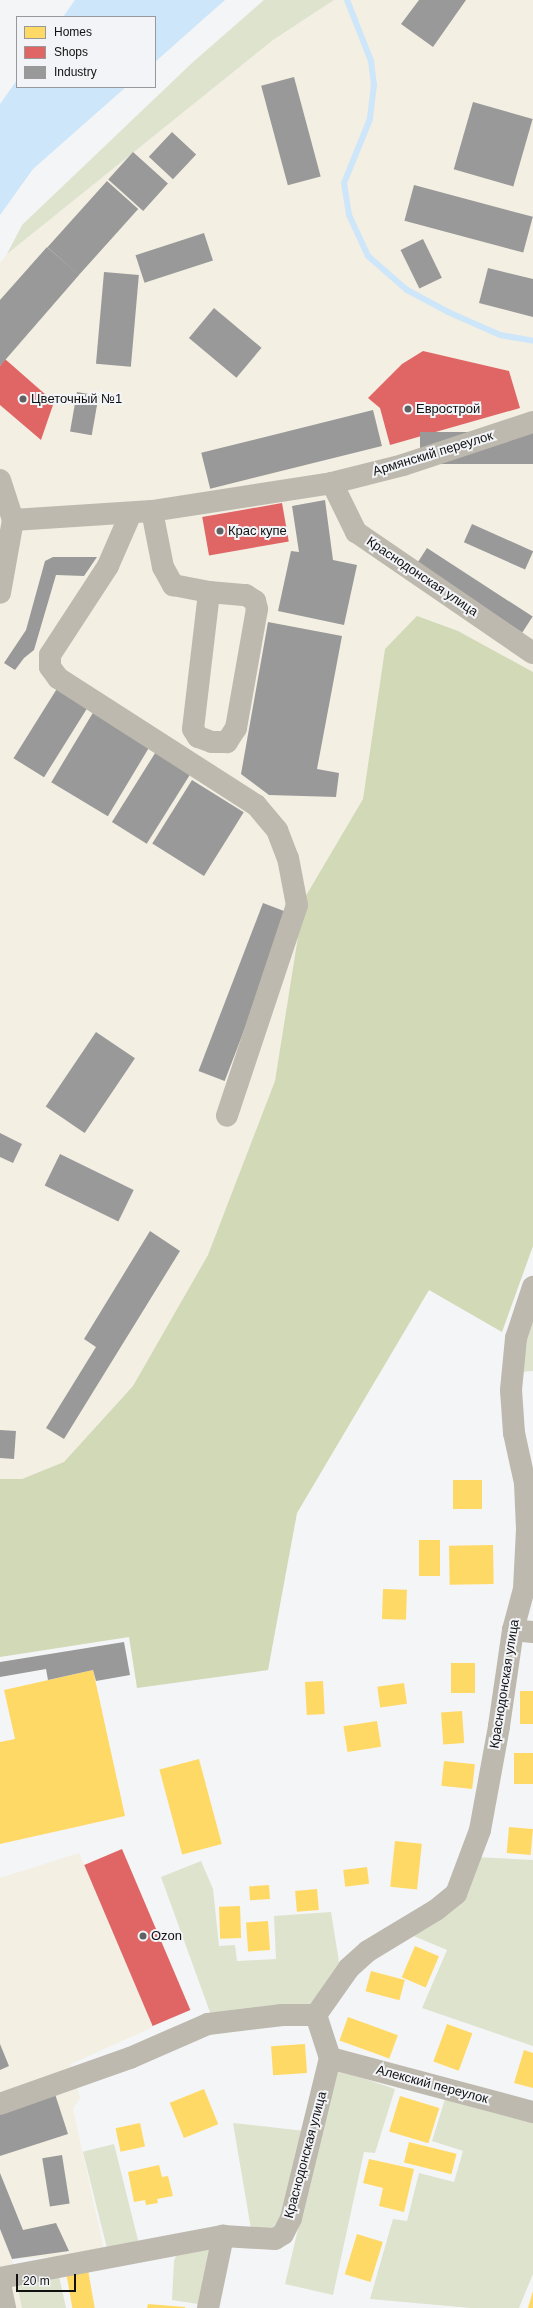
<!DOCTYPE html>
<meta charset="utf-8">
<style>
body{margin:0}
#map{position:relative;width:533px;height:2308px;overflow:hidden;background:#f4f5f6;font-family:Arial,sans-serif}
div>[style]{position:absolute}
.industrial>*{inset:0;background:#f3efe3}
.green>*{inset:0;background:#dee3ce;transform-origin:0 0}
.forest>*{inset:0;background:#d1d9b6}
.water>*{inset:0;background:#cee6f9}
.homes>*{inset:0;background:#ffd966;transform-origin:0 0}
.shops>*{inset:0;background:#e06666;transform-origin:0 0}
.industry>*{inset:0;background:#999;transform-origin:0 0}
.stream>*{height:6px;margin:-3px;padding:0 3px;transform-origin:3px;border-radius:3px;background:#cee6f9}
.minor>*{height:22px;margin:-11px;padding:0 11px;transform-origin:11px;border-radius:11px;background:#beb9ae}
.dots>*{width:11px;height:11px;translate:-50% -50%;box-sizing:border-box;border:2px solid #f3f4f7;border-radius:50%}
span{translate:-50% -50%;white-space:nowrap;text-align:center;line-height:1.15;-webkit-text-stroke:4px #f3f4f7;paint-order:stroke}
.poi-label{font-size:13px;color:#111112}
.left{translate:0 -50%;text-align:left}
.street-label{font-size:13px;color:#111112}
.legend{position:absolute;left:16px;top:16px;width:140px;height:72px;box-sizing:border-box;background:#f3f4f7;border:1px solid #99999b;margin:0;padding:5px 7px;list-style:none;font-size:12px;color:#111112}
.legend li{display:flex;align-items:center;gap:8px;height:20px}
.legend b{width:20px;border:1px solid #99999b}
.scale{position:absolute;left:16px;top:2274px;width:60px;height:18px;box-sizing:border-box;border:2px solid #111112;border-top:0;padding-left:5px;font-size:12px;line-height:14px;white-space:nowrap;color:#111112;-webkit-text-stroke:3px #f3f4f7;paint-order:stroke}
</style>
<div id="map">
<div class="industrial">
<div style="clip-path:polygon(334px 0,533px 0,533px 672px,458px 631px,385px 649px,363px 799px,304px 899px,275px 1081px,208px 1255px,133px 1386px,64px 1462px,22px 1479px,0 1479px,0 263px,7px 254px,273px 40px)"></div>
<div style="clip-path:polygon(79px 1853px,153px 2027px,71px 2064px,80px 2098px,73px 2109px,105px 2254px,12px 2259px,22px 2308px,0 2308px,0 1878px)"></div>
</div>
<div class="green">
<div style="clip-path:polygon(264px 0,334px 0,273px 40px,7px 254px,22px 225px,193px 62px)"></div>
<div style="clip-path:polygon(533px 1315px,533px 1371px,520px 1372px,521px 1340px)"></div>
<div style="clip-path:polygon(475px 1857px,533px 1860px,533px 2046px,422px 2008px,447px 1950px,411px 1935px)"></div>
<div style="clip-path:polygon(201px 1861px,213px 1889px,219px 1946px,235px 1945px,237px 1961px,276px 1959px,274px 1916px,331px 1912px,340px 1968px,313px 2010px,211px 2015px,161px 1877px)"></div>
<div style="clip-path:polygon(336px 2069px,395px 2089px,375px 2153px,364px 2152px,333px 2295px,285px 2284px)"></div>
<div style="clip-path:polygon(446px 2096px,533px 2121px,533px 2274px,519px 2308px,471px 2308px,370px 2299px,393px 2219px,407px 2221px,419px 2173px,454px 2182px,463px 2151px,432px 2141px)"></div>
<div style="clip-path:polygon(233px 2123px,305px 2131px,293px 2194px,272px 2230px,251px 2229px)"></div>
<div style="left:114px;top:2144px;width:104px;height:32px;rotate:76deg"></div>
<div style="clip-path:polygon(215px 2246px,204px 2305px,172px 2300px,174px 2261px,178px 2251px)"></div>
<div style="clip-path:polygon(59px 2276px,66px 2308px,22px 2308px,17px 2285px)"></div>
</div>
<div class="forest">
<div style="clip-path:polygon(417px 616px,458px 631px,533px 672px,533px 1246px,502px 1332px,429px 1290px,297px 1513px,268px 1670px,137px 1688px,129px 1637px,0 1657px,0 1479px,22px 1479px,64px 1462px,133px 1386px,208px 1255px,275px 1081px,304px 899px,363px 799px,385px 649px)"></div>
</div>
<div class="water">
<div style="clip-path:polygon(75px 0,225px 0,155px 62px,155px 17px,63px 17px)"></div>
<div style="clip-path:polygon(17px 80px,17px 87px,126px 87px,33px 169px,0 215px,0 104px)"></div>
</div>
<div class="homes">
<div style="left:453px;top:1480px;width:29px;height:29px"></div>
<div style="left:419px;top:1540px;width:21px;height:36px"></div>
<div style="left:493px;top:1545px;width:39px;height:44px;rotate:89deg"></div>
<div style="left:383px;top:1589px;width:24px;height:30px;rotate:2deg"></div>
<div style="left:451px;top:1663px;width:24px;height:30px"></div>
<div style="clip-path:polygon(93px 1670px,125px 1816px,0 1844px,0 1742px,15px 1739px,4px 1690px)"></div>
<div style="left:323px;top:1681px;width:33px;height:18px;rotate:87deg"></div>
<div style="left:404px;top:1683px;width:21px;height:27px;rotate:82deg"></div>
<div style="left:520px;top:1691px;width:13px;height:33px"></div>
<div style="left:462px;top:1711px;width:32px;height:21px;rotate:86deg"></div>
<div style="left:377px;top:1721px;width:26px;height:34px;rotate:81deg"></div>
<div style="left:514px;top:1753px;width:19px;height:31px"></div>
<div style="left:199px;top:1759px;width:88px;height:41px;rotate:75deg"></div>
<div style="left:444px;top:1761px;width:31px;height:25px;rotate:6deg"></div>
<div style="left:509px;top:1827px;width:24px;height:26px;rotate:5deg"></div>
<div style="left:395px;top:1841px;width:27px;height:46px;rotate:6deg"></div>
<div style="left:367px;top:1867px;width:17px;height:24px;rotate:83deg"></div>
<div style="left:269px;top:1885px;width:14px;height:20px;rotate:86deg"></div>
<div style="left:317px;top:1889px;width:21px;height:22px;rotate:85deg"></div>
<div style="left:240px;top:1906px;width:32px;height:21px;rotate:88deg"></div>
<div style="left:268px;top:1921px;width:29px;height:22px;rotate:86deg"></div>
<div style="left:415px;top:1946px;width:26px;height:34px;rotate:23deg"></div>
<div style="left:371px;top:1971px;width:35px;height:21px;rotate:15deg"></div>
<div style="left:348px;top:2017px;width:53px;height:25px;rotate:20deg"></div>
<div style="left:447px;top:2024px;width:27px;height:40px;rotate:20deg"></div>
<div style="left:305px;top:2044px;width:29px;height:34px;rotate:86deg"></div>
<div style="clip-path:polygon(524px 2050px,533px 2053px,533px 2088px,514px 2083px)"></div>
<div style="left:204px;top:2089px;width:38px;height:37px;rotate:68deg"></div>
<div style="left:400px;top:2096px;width:41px;height:37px;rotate:17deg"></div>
<div style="left:140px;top:2123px;width:24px;height:25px;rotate:78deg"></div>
<div style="left:409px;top:2142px;width:49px;height:21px;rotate:14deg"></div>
<div style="clip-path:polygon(369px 2159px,414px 2169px,404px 2212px,379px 2206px,383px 2188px,363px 2183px)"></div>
<div style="clip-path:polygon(159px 2165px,162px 2177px,168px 2176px,173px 2196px,157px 2199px,158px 2203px,146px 2205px,145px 2200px,134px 2202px,128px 2172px)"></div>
<div style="left:357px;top:2234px;width:27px;height:42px;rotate:17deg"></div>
<div style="left:88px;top:2270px;width:39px;height:22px;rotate:80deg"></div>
<div style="clip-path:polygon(533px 2291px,533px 2308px,528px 2308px)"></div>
<div style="clip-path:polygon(148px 2304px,185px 2307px,185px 2308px,147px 2308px)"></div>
</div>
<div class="shops">
<div style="clip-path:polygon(423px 351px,509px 371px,520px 408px,390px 445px,380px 408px,368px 398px,402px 364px)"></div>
<div style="clip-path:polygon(5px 359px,54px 402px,41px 440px,0 405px,0 366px)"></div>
<div style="left:282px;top:503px;width:39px;height:81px;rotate:80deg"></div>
<div style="left:122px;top:1849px;width:175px;height:41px;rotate:67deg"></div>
</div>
<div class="industry">
<div style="clip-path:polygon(419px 0,466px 0,433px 47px,401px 24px)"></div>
<div style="left:294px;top:77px;width:103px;height:34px;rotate:75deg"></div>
<div style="left:473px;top:102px;width:62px;height:70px;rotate:16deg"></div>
<div style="left:172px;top:132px;width:33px;height:34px;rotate:43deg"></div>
<div style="left:133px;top:152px;width:47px;height:37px;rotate:42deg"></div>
<div style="left:107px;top:181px;width:42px;height:89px;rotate:42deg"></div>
<div style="left:414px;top:185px;width:123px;height:37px;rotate:15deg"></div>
<div style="left:204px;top:233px;width:29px;height:72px;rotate:72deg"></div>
<div style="left:423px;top:239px;width:43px;height:25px;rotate:64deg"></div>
<div style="clip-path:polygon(47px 247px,79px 275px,0 366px,0 300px)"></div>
<div style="clip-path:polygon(488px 268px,533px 279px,533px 317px,479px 303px)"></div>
<div style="left:104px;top:272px;width:35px;height:92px;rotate:5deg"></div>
<div style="left:214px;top:308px;width:62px;height:39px;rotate:40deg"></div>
<div style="left:77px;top:392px;width:22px;height:40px;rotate:10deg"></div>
<div style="left:373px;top:410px;width:37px;height:177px;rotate:76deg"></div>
<div style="left:533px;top:432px;width:32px;height:113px;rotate:90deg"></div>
<div style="clip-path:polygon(325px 500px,333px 560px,357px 565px,344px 625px,278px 611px,291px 551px,299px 552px,292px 506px)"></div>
<div style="left:472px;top:524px;width:67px;height:20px;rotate:24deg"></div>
<div style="left:427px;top:548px;width:126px;height:19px;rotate:33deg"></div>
<div style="clip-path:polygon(53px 557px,97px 557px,84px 576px,56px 575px,34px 650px,24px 658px,15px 670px,4px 663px,26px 630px,45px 561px)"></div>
<div style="clip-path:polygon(268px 622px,342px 636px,317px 769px,339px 773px,336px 797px,269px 795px,241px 774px)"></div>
<div style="left:58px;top:687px;width:36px;height:84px;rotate:32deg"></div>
<div style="left:94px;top:711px;width:66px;height:83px;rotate:31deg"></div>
<div style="left:157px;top:750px;width:41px;height:85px;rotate:32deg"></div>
<div style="left:192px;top:780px;width:61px;height:75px;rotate:32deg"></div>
<div style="left:263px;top:903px;width:28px;height:180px;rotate:21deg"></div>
<div style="left:96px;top:1032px;width:47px;height:90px;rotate:34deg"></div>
<div style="clip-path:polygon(0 1133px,22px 1144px,13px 1163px,0 1157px)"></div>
<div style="left:60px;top:1154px;width:82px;height:35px;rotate:26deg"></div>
<div style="clip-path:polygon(150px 1231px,180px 1251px,64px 1439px,46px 1428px,96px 1347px,84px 1339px)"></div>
<div style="left:0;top:1430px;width:16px;height:28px;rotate:4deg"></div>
<div style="clip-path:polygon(124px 1642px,130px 1675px,96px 1681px,93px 1670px,48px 1680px,46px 1669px,0 1677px,0 1662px)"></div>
<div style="clip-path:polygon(0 2044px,9px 2066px,0 2070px)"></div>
<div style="clip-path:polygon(55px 2094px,68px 2134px,0 2156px,0 2112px)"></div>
<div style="left:62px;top:2155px;width:49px;height:20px;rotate:81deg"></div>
<div style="clip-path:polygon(0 2173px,23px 2230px,56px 2223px,69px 2251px,12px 2259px,0 2229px)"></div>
</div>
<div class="stream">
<div style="left:347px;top:0;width:66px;rotate:68.5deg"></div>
<div style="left:371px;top:61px;width:24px;rotate:83deg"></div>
<div style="left:374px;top:85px;width:34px;rotate:97deg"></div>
<div style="left:370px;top:119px;width:69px;rotate:112.1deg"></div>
<div style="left:344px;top:183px;width:32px;rotate:81deg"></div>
<div style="left:349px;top:215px;width:45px;rotate:65.1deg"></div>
<div style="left:368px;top:256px;width:52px;rotate:41.1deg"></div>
<div style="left:407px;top:290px;width:47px;rotate:28.2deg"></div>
<div style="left:448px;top:312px;width:57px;rotate:23.9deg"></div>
<div style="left:500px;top:335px;width:34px;rotate:10deg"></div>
</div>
<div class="minor">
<div style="left:0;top:480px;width:42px;rotate:72deg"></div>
<div style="left:13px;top:520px;width:74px;rotate:100.1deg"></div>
<div style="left:332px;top:483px;width:55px;rotate:63.9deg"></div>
<div style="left:356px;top:532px;width:214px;rotate:34.4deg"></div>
<div style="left:152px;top:511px;width:57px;rotate:78.9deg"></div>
<div style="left:163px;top:567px;width:21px;rotate:61deg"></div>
<div style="left:173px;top:585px;width:37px;rotate:11deg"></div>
<div style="left:209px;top:592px;width:37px;rotate:5deg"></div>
<div style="left:246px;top:595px;width:11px;rotate:34deg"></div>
<div style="left:255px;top:601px;width:8px;rotate:76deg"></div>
<div style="left:257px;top:609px;width:121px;rotate:100deg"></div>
<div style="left:236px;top:728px;width:17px;rotate:123deg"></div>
<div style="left:227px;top:742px;width:15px;rotate:180deg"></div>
<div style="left:212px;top:742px;width:15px;rotate:-160deg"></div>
<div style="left:198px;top:737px;width:9px;rotate:-122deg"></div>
<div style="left:193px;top:729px;width:138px;rotate:-83.3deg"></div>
<div style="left:131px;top:513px;width:58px;rotate:113.5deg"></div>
<div style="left:108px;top:566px;width:106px;rotate:123.1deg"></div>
<div style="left:50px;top:655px;width:12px;rotate:90deg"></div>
<div style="left:50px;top:667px;width:14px;rotate:54deg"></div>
<div style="left:58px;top:678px;width:235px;rotate:32.7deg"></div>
<div style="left:256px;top:805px;width:33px;rotate:50deg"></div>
<div style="left:277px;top:830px;width:30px;rotate:69deg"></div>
<div style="left:288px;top:858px;width:48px;rotate:79.2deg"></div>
<div style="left:297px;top:905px;width:222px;rotate:108.4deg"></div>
<div style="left:13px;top:520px;width:139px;rotate:-3.7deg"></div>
<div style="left:152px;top:511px;width:182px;rotate:-8.8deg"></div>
<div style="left:332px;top:483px;width:73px;rotate:-14.2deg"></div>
<div style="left:403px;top:465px;width:137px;rotate:-18.3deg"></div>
<div style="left:513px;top:1630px;width:20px;rotate:6deg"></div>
<div style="left:330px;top:2058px;width:210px;rotate:14.9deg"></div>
<div style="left:0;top:2104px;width:138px;rotate:-19.5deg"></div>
<div style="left:130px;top:2058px;width:85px;rotate:-23.6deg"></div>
<div style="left:208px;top:2024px;width:75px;rotate:-6.9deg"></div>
<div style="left:282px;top:2015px;width:34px"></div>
<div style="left:0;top:2278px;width:227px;rotate:-10.7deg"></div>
<div style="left:0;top:2284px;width:25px;rotate:78deg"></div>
<div style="left:208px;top:2308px;width:74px;rotate:-78.2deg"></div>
<div style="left:223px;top:2236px;width:52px;rotate:3.3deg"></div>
<div style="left:275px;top:2239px;width:9px;rotate:-32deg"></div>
<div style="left:283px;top:2234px;width:18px;rotate:-63deg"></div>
<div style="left:291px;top:2218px;width:165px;rotate:-76.3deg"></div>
<div style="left:330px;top:2058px;width:45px;rotate:-108deg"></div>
<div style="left:316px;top:2015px;width:57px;rotate:-54.9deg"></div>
<div style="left:349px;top:1968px;width:25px;rotate:-42deg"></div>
<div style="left:368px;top:1951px;width:79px;rotate:-31.1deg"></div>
<div style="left:436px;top:1910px;width:26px;rotate:-39deg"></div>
<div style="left:456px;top:1894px;width:68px;rotate:-69.4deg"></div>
<div style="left:480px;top:1830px;width:106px;rotate:-79.6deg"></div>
<div style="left:499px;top:1726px;width:97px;rotate:-81.7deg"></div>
<div style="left:513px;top:1630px;width:42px;rotate:-75deg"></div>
<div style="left:524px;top:1589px;width:60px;rotate:-87.1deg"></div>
<div style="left:527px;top:1529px;width:46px;rotate:-92.5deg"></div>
<div style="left:525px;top:1483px;width:51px;rotate:-102.4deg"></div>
<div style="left:514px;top:1433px;width:43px;rotate:-94deg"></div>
<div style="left:511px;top:1390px;width:52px;rotate:-84.5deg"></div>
<div style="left:516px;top:1338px;width:54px;rotate:-71.6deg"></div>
</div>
<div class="dots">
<div style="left:23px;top:399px;background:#606162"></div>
<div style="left:408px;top:409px;background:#606162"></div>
<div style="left:220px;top:531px;background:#606162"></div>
<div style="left:143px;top:1936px;background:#606162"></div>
</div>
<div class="poi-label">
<span class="left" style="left:31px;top:399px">Цветочный №1</span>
<span class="left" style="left:416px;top:409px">Еврострой</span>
<span class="left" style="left:228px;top:531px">Крас купе</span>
<span class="left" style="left:151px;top:1936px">Ozon</span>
</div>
<div class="street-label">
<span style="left:433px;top:454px;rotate:-17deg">Армянский переулок</span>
<span style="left:422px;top:577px;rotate:34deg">Краснодонская улица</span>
<span style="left:505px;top:1684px;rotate:-81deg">Краснодонская улица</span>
<span style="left:432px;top:2085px;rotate:15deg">Алекский переулок</span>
<span style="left:306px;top:2155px;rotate:-75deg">Краснодонская улица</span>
</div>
<ul class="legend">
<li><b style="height:11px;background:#ffd966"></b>Homes</li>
<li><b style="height:11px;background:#e06666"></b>Shops</li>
<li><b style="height:11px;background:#999"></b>Industry</li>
</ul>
<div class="scale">20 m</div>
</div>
